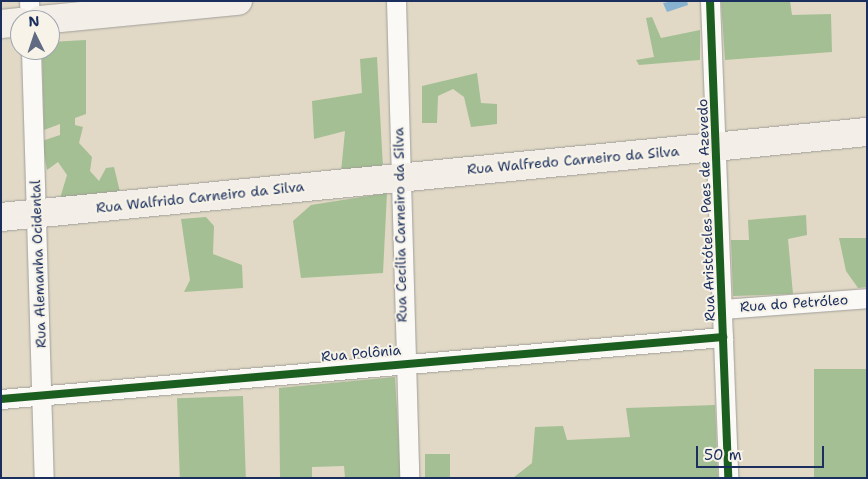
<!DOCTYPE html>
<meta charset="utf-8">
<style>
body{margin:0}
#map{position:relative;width:868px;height:479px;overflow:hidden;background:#e1d9c6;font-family:"Shantell Sans",sans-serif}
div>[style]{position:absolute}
.forest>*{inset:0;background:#a4bf93;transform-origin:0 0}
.water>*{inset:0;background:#87b3d0}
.roads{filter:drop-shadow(0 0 1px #a19f9a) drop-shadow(0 0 1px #a19f9a)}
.minor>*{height:19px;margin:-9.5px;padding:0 9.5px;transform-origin:9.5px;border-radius:9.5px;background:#faf9f6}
.secondary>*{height:28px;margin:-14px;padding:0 14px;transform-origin:14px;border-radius:14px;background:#f3efe8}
.cycleway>*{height:8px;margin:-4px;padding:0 4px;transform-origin:4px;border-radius:4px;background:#1b5e20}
span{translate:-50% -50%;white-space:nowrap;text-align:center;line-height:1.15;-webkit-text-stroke:4px #f7f3e8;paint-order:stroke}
.street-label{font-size:14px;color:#1b2f5e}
.frame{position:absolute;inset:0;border:2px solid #1b2f5e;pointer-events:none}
.north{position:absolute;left:10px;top:10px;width:50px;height:50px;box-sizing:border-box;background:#f7f3e8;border:1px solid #9fa5b1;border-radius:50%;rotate:356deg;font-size:14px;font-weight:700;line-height:20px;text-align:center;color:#1b2f5e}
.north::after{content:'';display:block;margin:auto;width:18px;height:22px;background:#606a82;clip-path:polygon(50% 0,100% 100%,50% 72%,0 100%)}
.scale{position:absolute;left:696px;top:446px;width:128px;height:22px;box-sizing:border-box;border:2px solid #1b2f5e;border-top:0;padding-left:6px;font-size:15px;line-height:18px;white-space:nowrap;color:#1b2f5e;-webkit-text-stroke:4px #f7f3e8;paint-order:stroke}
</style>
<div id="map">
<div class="forest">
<div style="clip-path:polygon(721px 1px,790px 1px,792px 15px,831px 14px,832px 52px,725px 60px)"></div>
<div style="clip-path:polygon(652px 17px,661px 38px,700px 30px,700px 60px,639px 65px,636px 60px,654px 57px,646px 18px)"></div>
<div style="clip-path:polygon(86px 40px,86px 114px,75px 118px,75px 125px,83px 127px,79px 143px,92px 157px,90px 171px,99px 181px,106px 168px,114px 167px,122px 200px,58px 205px,67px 175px,58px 162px,47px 170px,42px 141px,60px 135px,60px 124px,44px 130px,42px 50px,50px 50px,50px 42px)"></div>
<div style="clip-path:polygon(377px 57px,383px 168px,341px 172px,345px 131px,314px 139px,312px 101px,362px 93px,360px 59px)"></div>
<div style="clip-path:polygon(477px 73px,481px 103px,497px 104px,497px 124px,471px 127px,464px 97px,453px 89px,438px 96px,437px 123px,422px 123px,422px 86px)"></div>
<div style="clip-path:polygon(387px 193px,383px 273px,301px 278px,293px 221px,311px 205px)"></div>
<div style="clip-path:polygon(806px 215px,807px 235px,788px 239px,793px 294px,733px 296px,731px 240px,749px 240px,748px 220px)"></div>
<div style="clip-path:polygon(206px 217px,214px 226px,213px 254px,242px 265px,243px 288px,184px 292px,190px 280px,181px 219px)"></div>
<div style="clip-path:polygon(839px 238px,867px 238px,867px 287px,858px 288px,846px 271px)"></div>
<div style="left:867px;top:369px;width:109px;height:53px;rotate:90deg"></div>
<div style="clip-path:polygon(395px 377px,401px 478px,345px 478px,344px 466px,312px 467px,312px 478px,280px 478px,279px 388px)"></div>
<div style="left:243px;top:396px;width:82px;height:66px;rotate:88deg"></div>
<div style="clip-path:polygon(715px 405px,718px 478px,513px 478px,532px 463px,535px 427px,563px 426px,567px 440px,630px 437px,626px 408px)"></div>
<div style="left:450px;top:454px;width:24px;height:25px;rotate:90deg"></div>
</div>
<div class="water">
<div style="clip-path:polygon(673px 1px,687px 1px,688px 5px,667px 12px,663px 3px)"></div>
</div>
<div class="roads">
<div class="minor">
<div style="left:29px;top:1px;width:19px;rotate:87deg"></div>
<div style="left:396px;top:1px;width:477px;rotate:88.4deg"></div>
<div style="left:710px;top:1px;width:477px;rotate:87.8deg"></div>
<div style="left:31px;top:50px;width:428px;rotate:88.3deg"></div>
<div style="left:722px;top:309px;width:145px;rotate:-4.3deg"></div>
<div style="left:1px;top:399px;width:725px;rotate:-4.91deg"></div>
</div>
<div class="secondary">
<div style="left:40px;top:20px;width:199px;rotate:-5.5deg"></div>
<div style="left:1px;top:24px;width:19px;rotate:-6deg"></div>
<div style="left:1px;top:217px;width:870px;rotate:-5.61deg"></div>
</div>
</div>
<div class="cycleway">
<div style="left:710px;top:1px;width:477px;rotate:87.8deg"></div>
<div style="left:1px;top:399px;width:725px;rotate:-4.91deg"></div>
</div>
<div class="street-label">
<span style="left:573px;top:160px;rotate:-5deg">Rua Walfredo Carneiro da Silva</span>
<span style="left:200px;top:197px;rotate:-6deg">Rua Walfrido Carneiro da Silva</span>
<span style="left:706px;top:210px;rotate:-92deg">Rua Aristóteles Paes de Azevedo</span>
<span style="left:400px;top:225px;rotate:-91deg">Rua Cecília Carneiro da Silva</span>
<span style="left:38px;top:264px;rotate:-92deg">Rua Alemanha Ocidental</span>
<span style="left:794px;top:303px;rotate:-4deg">Rua do Petróleo</span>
<span style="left:361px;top:353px;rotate:-5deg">Rua Polônia</span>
</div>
<div class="frame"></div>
<div class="north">N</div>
<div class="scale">50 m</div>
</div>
